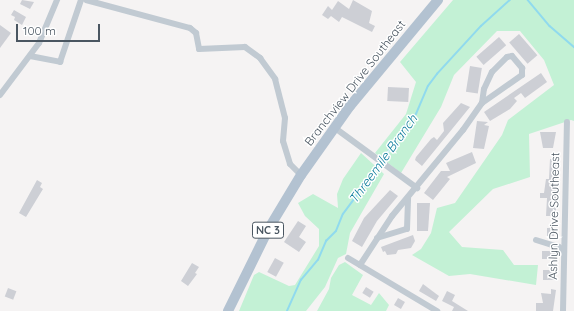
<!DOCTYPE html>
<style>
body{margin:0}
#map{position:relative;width:574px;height:311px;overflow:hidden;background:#f5f3f3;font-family:Quicksand,sans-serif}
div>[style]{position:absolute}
.green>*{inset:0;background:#c3f1d5}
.stream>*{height:1.5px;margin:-0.75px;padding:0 0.75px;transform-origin:0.75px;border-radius:0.75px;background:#90daee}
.building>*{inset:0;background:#cdcfd5;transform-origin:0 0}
.minor>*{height:6px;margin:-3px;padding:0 3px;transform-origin:3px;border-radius:3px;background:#c1cad2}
.primary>*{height:10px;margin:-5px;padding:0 5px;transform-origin:5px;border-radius:5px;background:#b3c2d1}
span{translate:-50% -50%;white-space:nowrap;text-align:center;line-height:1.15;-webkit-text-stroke:3px #fff;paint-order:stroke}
.shield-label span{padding:1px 3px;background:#fff;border:1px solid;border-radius:3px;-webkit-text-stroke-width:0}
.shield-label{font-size:11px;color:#4a5661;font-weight:700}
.street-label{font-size:12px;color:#4a5661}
.water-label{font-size:13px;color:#0c7c9b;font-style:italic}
.scale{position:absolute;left:16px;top:24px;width:84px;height:18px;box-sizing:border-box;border:2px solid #4a5661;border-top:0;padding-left:5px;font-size:12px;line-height:14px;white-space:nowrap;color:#4a5661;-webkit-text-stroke:3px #fff;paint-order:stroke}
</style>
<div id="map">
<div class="green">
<div style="clip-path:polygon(453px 0,574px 0,574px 121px,571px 120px,529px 134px,530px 177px,493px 189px,449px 232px,462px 247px,503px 250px,514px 265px,538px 265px,536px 285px,470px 274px,449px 276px,412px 255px,421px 249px,431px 233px,437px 208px,455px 203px,502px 135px,508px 120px,554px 85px,544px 60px,520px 31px,497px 31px,454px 75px,441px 107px,401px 173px,375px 153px,406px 114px,416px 82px,400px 62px)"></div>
<div style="clip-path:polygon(361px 153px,384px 174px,350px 233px,346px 254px,338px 258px,325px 287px,306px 311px,239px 311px,254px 275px,259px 272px,289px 286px,295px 285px,319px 246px,319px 229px,305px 216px,298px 203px,313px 194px,338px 208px,337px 194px,343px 179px)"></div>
<div style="clip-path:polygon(345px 262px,363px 275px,352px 295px,371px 305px,379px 293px,389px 305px,386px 311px,317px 311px,329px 289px,331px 278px,339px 265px)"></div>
</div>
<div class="stream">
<div style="left:528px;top:0;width:34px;rotate:50deg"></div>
<div style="left:550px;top:26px;width:32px;rotate:41deg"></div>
<div style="left:383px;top:160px;width:38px;rotate:-58deg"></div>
<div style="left:403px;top:128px;width:19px;rotate:-47deg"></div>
<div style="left:416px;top:114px;width:30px;rotate:-67deg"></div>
<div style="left:428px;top:86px;width:15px;rotate:-53deg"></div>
<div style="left:437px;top:74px;width:65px;rotate:-47.5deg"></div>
<div style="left:481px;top:26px;width:39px;rotate:-42deg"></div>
<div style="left:287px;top:311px;width:34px;rotate:-66deg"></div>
<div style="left:301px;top:280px;width:26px;rotate:-50deg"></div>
<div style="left:318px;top:260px;width:21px;rotate:-67deg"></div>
<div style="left:326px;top:241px;width:14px;rotate:-45deg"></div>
<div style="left:336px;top:231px;width:18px;rotate:-68deg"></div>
<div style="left:343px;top:214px;width:64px;rotate:-53.3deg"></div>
</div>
<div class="building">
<div style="clip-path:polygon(22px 0,34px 2px,30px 9px,20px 4px)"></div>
<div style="clip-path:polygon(353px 0,372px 11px,369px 23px,375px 26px,372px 32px,342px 17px,339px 22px,331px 16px,328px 19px,322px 15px,328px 6px,332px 10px,338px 1px,349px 9px)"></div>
<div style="clip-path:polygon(14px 10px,26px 17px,22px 25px,14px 20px,15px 17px,11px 15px)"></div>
<div style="clip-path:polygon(0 25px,11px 33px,0 48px)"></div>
<div style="left:519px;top:34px;width:28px;height:13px;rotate:49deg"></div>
<div style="left:499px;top:37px;width:11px;height:30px;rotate:49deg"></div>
<div style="left:470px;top:66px;width:12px;height:26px;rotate:9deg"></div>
<div style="clip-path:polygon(541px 73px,547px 82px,525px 98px,521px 93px,514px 98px,517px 101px,510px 109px,490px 121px,484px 112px)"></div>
<div style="left:388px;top:87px;width:21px;height:14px;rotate:3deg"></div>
<div style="clip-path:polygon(461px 103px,470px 107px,422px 166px,415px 160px,416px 157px,431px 139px,434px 137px,437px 140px,444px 131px,443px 123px)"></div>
<div style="clip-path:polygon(477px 121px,488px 122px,484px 125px,489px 126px,484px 149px,473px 148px)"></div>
<div style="clip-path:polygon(540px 132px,556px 132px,553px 148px,543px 148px)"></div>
<div style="clip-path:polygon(472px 152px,476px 163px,447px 177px,450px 179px,433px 200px,424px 193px,441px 171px,450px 171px,446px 163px)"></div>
<div style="clip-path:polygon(550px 159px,556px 159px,556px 216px,546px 216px,547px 198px,540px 198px,540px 193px,544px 193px,546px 179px,549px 179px)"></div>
<div style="clip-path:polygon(37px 180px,42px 183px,40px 187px,43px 189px,26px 217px,19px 213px)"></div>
<div style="clip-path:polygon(390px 190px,398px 196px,377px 221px,362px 247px,352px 241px,364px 218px)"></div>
<div style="clip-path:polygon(417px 203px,430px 203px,428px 231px,417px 231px)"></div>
<div style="clip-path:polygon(298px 221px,306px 226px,299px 237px,306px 242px,299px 252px,284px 242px)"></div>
<div style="left:547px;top:228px;width:7px;height:8px"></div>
<div style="clip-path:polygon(413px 235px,415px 241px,411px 248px,398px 250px,396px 254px,387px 255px,385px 251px,383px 252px,381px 247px)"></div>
<div style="left:542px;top:251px;width:14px;height:8px"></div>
<div style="left:275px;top:258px;width:10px;height:16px;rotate:29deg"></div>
<div style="clip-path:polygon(192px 263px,199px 267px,195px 273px,197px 274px,188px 286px,181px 281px)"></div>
<div style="left:543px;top:270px;width:13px;height:10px"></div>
<div style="clip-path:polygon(423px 284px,439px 296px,436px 301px,419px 291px)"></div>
<div style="left:366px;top:287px;width:9px;height:7px;rotate:32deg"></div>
<div style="left:8px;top:288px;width:9px;height:9px;rotate:21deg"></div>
<div style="clip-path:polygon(551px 289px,556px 290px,553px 311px,536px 311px,536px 303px,543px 303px,541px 293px,551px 294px)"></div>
<div style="clip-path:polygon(447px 291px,455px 295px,452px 301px,468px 311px,452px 311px,454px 307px,442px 301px)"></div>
<div style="left:398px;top:298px;width:8px;height:8px;rotate:30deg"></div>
</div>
<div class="minor">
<div style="left:86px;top:0;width:108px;rotate:15.1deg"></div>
<div style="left:190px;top:28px;width:8px;rotate:40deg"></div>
<div style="left:196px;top:33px;width:16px;rotate:79deg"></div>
<div style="left:199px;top:49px;width:46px;rotate:-2.5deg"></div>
<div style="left:245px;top:47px;width:19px;rotate:36deg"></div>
<div style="left:260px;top:58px;width:26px;rotate:54deg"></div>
<div style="left:275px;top:79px;width:40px;rotate:75.6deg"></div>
<div style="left:285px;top:118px;width:23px;rotate:95deg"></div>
<div style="left:283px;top:141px;width:24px;rotate:73deg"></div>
<div style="left:290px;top:164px;width:16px;rotate:45deg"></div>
<div style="left:30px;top:56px;width:31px;rotate:11deg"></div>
<div style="left:60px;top:62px;width:65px;rotate:-71.3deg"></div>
<div style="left:0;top:95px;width:65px;rotate:-53.1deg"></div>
<div style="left:39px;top:43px;width:47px;rotate:-67.3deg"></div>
<div style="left:335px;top:128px;width:102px;rotate:36.2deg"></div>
<div style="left:377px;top:238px;width:31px;rotate:-17deg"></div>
<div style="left:407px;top:229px;width:31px;rotate:-88deg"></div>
<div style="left:536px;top:240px;width:24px;rotate:17deg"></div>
<div style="left:559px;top:247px;width:7px;rotate:45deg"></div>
<div style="left:348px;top:258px;width:104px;rotate:30.8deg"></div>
<div style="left:360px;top:265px;width:59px;rotate:-56.9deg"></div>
<div style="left:392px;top:216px;width:112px;rotate:-50.5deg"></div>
<div style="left:463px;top:130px;width:33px;rotate:-55deg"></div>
<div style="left:482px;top:103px;width:14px;rotate:-82deg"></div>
<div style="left:484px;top:89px;width:19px;rotate:-65deg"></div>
<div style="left:492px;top:72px;width:21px;rotate:-45deg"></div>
<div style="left:507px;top:57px;width:5px;rotate:-11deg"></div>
<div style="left:512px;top:56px;width:16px;rotate:50deg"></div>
<div style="left:522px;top:68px;width:7px;rotate:90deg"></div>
<div style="left:522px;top:75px;width:49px;rotate:145deg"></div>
<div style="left:563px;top:311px;width:189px;rotate:-88.8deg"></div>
</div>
<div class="primary">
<div style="left:228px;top:311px;width:93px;rotate:-63.7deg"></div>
<div style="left:269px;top:228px;width:62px;rotate:-58.9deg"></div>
<div style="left:301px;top:175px;width:85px;rotate:-54.6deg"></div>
<div style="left:350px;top:106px;width:138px;rotate:-50.3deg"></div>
</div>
<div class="shield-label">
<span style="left:268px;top:230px">NC 3</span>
</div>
<div class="street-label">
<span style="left:355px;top:83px;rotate:-52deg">Branchview Drive Southeast</span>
<span style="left:554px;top:216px;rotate:-89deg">Ashlyn Drive Southeast</span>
</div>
<div class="water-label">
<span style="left:383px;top:159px;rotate:-54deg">Threemile Branch</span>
</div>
<div class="scale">100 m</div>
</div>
